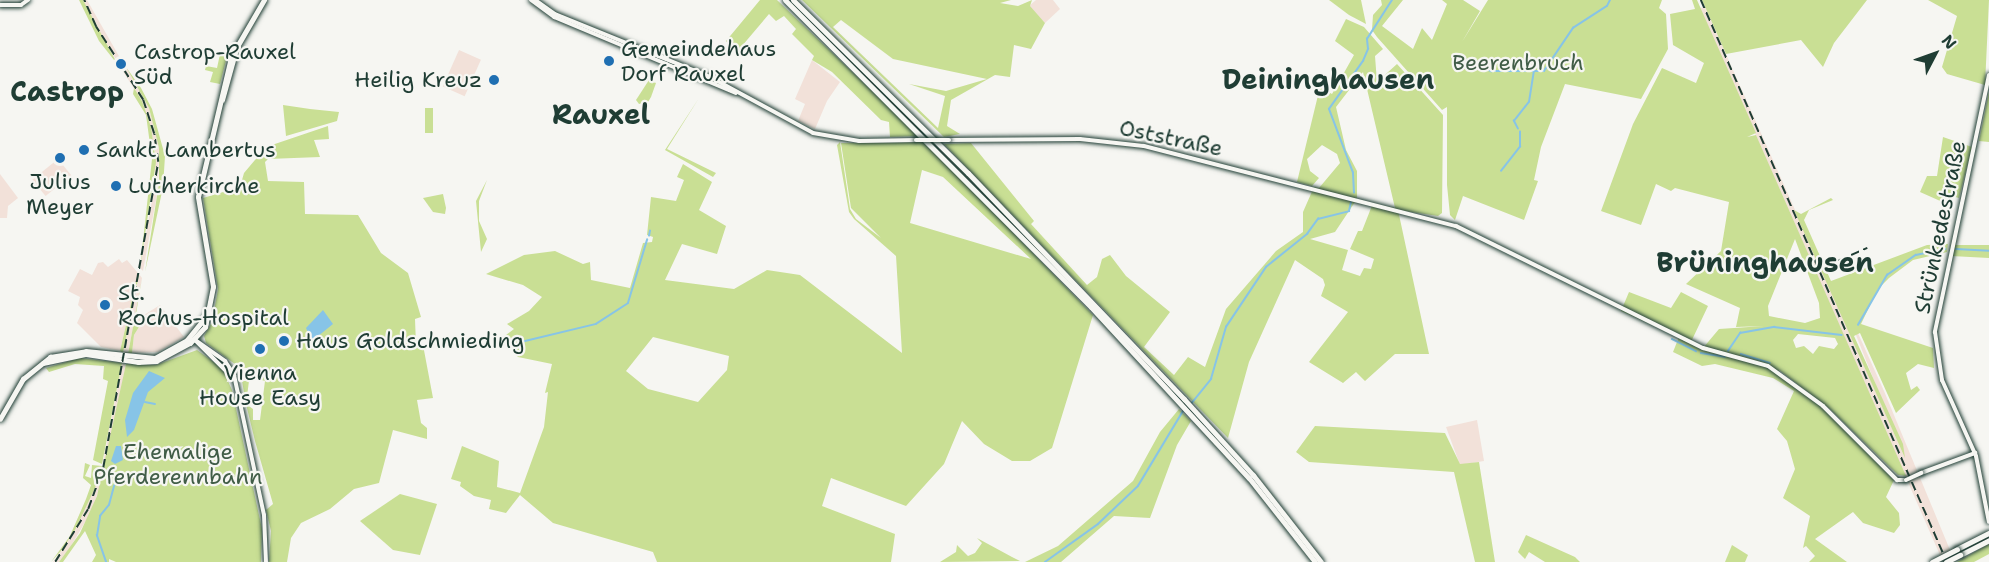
<!DOCTYPE html>
<meta charset="utf-8">
<style>
body{margin:0}
#map{position:relative;width:1989px;height:562px;overflow:hidden;background:#f6f6f2;font-family:"Shantell Sans",sans-serif}
div>[style]{position:absolute}
.built>*{inset:0;background:#f2e1d9;transform-origin:0 0}
.green>*{inset:0;background:#c9df94;transform-origin:0 0}
.water>*{inset:0;background:#87c4e7}
.stream>*{height:1.5px;margin:-0.75px;padding:0 0.75px;transform-origin:0.75px;border-radius:0.75px;background:#87c4e7}
.roads{filter:drop-shadow(0 0 2px #1f3d34) drop-shadow(0 0 2px #1f3d34)}
.secondary>*{height:4px;margin:-2px;padding:0 2px;transform-origin:2px;border-radius:2px;background:#f6f6f2}
.primary>*{height:4.5px;margin:-2.25px;padding:0 2.25px;transform-origin:2.25px;border-radius:2.25px;background:#f6f6f2}
.motorway>*{height:5px;margin:-2.5px;padding:0 2.5px;transform-origin:2.5px;border-radius:2.5px;background:#f6f6f2}
.rail>*{height:1.5px;margin-top:-0.75px;transform-origin:0;background:repeating-linear-gradient(90deg,#1f3d34 0 9px,transparent 0 13.5px)}
.bridges{filter:drop-shadow(0 0 2px #1f3d34) drop-shadow(0 0 2px #1f3d34)}
.secondary-bridge>*{height:4px;margin:-2px;padding:0 2px;transform-origin:2px;border-radius:2px;background:#f6f6f2}
.motorway-bridge>*{height:5px;margin:-2.5px;padding:0 2.5px;transform-origin:2.5px;border-radius:2.5px;background:#f6f6f2}
.dots>*{width:16px;height:16px;translate:-50% -50%;box-sizing:border-box;border:3px solid #f6f6f2;border-radius:50%}
span{translate:-50% -50%;white-space:nowrap;text-align:center;line-height:1.15;-webkit-text-stroke:4.5px #f6f6f2;paint-order:stroke}
.poi-label{font-size:22px;color:#1f3d34}
.left{translate:0 -50%;text-align:left}
.right{translate:-100% -50%;text-align:right}
.park-label{font-size:22px;color:#415d47}
.street-label{font-size:22px;color:#1f3d34}
.district-label{font-size:28px;color:#1f3d34;font-weight:700}
.north{position:absolute;left:1905px;top:24px;width:60px;height:60px;-webkit-text-stroke:4px #f6f6f2;paint-order:stroke;rotate:49deg;font-size:16px;font-weight:700;line-height:24px;text-align:center;color:#1f3d34}
.north::after{content:'';display:block;margin:auto;width:21px;height:27px;background:#1f3d34;clip-path:polygon(50% 0,100% 100%,50% 72%,0 100%)}
</style>
<div id="map">
<div class="built">
<div style="clip-path:polygon(83px 0,87px 0,120px 58px,119px 64px,94px 26px)"></div>
<div style="clip-path:polygon(1036px 0,1053px 0,1060px 9px,1045px 23px,1029px 6px)"></div>
<div style="clip-path:polygon(1705px 7px,1905px 458px,1834px 280px,1884px 391px,1955px 562px,1943px 562px,1700px 8px)"></div>
<div style="left:459px;top:50px;width:24px;height:40px;rotate:24deg"></div>
<div style="clip-path:polygon(812px 60px,840px 82px,827px 101px,815px 129px,798px 121px,805px 104px,795px 99px)"></div>
<div style="clip-path:polygon(126px 67px,149px 108px,159px 148px,158px 189px,143px 271px,140px 268px,155px 183px,155px 147px,142px 101px,122px 70px)"></div>
<div style="left:58px;top:159px;width:21px;height:33px;rotate:51deg"></div>
<div style="clip-path:polygon(0 174px,18px 198px,8px 206px,7px 218px,0 218px)"></div>
<div style="clip-path:polygon(119px 259px,122px 263px,127px 260px,138px 273px,120px 351px,101px 347px,77px 323px,83px 310px,78px 305px,80px 297px,68px 291px,80px 269px,92px 275px,98px 263px,103px 262px,108px 267px)"></div>
<div style="clip-path:polygon(139px 274px,142px 278px,128px 354px,123px 353px)"></div>
<div style="clip-path:polygon(160px 305px,184px 337px,158px 352px,132px 353px,134px 335px,139px 327px,136px 320px)"></div>
<div style="clip-path:polygon(122px 363px,126px 365px,106px 464px,103px 463px)"></div>
<div style="clip-path:polygon(1477px 420px,1484px 461px,1460px 465px,1446px 427px)"></div>
<div style="clip-path:polygon(101px 468px,105px 469px,102px 482px,90px 514px,69px 549px,59px 562px,53px 562px,66px 544px)"></div>
</div>
<div class="green">
<div style="clip-path:polygon(79px 0,83px 0,118px 65px,99px 41px)"></div>
<div style="clip-path:polygon(760px 0,777px 0,919px 136px,890px 137px,889px 122px,881px 120px,832px 72px,812px 60px,814px 56px,792px 34px,796px 29px,784px 16px,776px 21px,769px 14px,736px 53px,726px 41px)"></div>
<div style="clip-path:polygon(evenodd,802px 0,1011px 0,1000px 3px,1018px 6px,1032px 0,1030px 6px,1045px 23px,1031px 49px,1014px 45px,1010px 77px,995px 75px,951px 100px,947px 126px,960px 134px,944px 137px,802px 0,841px 20px,893px 59px,987px 79px,946px 91px,909px 84px,945px 96px,938px 128px,833px 27px,841px 20px)"></div>
<div style="clip-path:polygon(1329px 0,1361px 0,1366px 24px,1349px 15px)"></div>
<div style="clip-path:polygon(1381px 0,1403px 0,1382px 26px,1413px 49px,1422px 28px,1432px 40px,1447px 4px,1442px 0,1463px 0,1480px 11px,1462px 42px,1488px 0,1662px 0,1659px 8px,1666px 14px,1668px 49px,1641px 99px,1565px 84px,1541px 147px,1534px 180px,1538px 181px,1524px 220px,1463px 196px,1455px 220px,1450px 215px,1447px 185px,1447px 107px,1442px 110px,1377px 37px,1372px 30px,1373px 15px,1382px 5px)"></div>
<div style="clip-path:polygon(evenodd,1692px 0,1697px 0,1756px 133px,1747px 137px,1756px 135px,1906px 476px,1898px 475px,1830px 409px,1779px 370px,1777px 374px,1820px 405px,1894px 480px,1886px 497px,1899px 513px,1900px 525px,1894px 533px,1863px 523px,1853px 512px,1815px 539px,1847px 562px,1809px 562px,1815px 556px,1806px 546px,1803px 548px,1810px 516px,1783px 498px,1795px 469px,1787px 441px,1777px 429px,1794px 391px,1773px 378px,1715px 364px,1702px 366px,1673px 352px,1679px 337px,1621px 311px,1629px 292px,1671px 308px,1681px 292px,1708px 306px,1691px 342px,1703px 348px,1719px 329px,1764px 326px,1736px 327px,1740px 308px,1686px 284px,1721px 251px,1729px 202px,1675px 188px,1671px 191px,1656px 184px,1641px 225px,1601px 211px,1633px 124px,1662px 68px,1696px 83px,1704px 63px,1673px 45px,1670px 14px,1695px 9px,1692px 0,1795px 239px,1819px 303px,1820px 318px,1805px 323px,1769px 316px,1768px 306px,1795px 239px,1692px 0,1798px 334px,1835px 338px,1838px 344px,1834px 349px,1819px 346px,1813px 354px,1804px 346px,1796px 348px,1793px 340px,1798px 334px)"></div>
<div style="clip-path:polygon(1702px 0,1867px 0,1834px 43px,1823px 67px,1801px 40px,1726px 54px)"></div>
<div style="clip-path:polygon(1928px 0,1989px 0,1985px 85px,1947px 74px,1942px 67px,1957px 16px)"></div>
<div style="clip-path:polygon(evenodd,1346px 19px,1364px 27px,1383px 49px,1375px 56px,1377px 82px,1397px 64px,1443px 115px,1442px 213px,1438px 216px,1398px 210px,1429px 354px,1395px 354px,1365px 381px,1356px 372px,1343px 383px,1309px 362px,1348px 312px,1321px 296px,1325px 285px,1323px 279px,1295px 260px,1249px 362px,1228px 438px,944px 144px,971px 143px,1034px 221px,1031px 224px,1087px 285px,1097px 277px,1102px 259px,1110px 255px,1126px 276px,1170px 312px,1144px 347px,1174px 375px,1188px 357px,1205px 367px,1226px 309px,1276px 251px,1303px 232px,1303px 212px,1314px 187px,1319px 188px,1340px 163px,1337px 154px,1322px 145px,1307px 159px,1310px 171px,1319px 178px,1312px 186px,1297px 182px,1320px 87px,1332px 94px,1354px 55px,1335px 41px,1346px 19px,1363px 72px,1395px 208px,1373px 203px,1362px 231px,1358px 231px,1350px 249px,1374px 259px,1371px 269px,1364px 268px,1360px 276px,1342px 270px,1348px 250px,1310px 239px,1335px 232px,1357px 199px,1357px 171px,1346px 150px,1336px 107px,1363px 72px)"></div>
<div style="clip-path:polygon(230px 45px,220px 84px,210px 82px,213px 72px,205px 70px,206px 66px,217px 68px,220px 54px,226px 55px)"></div>
<div style="clip-path:polygon(126px 67px,141px 88px,152px 109px,165px 156px,163px 187px,145px 272px,159px 183px,159px 148px,149px 108px)"></div>
<div style="clip-path:polygon(649px 80px,656px 83px,651px 97px,648px 102px,639px 104px,636px 100px)"></div>
<div style="clip-path:polygon(134px 88px,142px 101px,151px 127px,156px 162px,140px 268px,152px 159px,146px 115px,133px 94px)"></div>
<div style="clip-path:polygon(1989px 92px,1989px 142px,1979px 141px)"></div>
<div style="clip-path:polygon(699px 98px,667px 149px,716px 173px,713px 177px,665px 150px)"></div>
<div style="clip-path:polygon(283px 105px,310px 109px,339px 112px,337px 121px,286px 136px)"></div>
<div style="left:425px;top:108px;width:8px;height:25px"></div>
<div style="clip-path:polygon(328px 126px,329px 139px,314px 140px,320px 157px,268px 159px,265px 162px,268px 181px,304px 182px,305px 214px,358px 215px,381px 253px,408px 273px,421px 317px,415px 319px,416px 345px,423px 345px,433px 398px,417px 400px,421px 423px,427px 428px,427px 439px,393px 430px,379px 483px,354px 489px,330px 509px,301px 523px,291px 538px,287px 562px,269px 562px,271px 531px,266px 510px,273px 504px,255px 441px,246px 404px,242px 381px,249px 381px,246px 404px,253px 409px,253px 420px,260px 420px,265px 381px,255px 378px,255px 369px,239px 367px,206px 343px,204px 336px,212px 322px,218px 289px,203px 198px,240px 187px,244px 173px,266px 147px)"></div>
<div style="clip-path:polygon(1943px 137px,1972px 147px,1959px 198px,1948px 195px,1947px 204px,1920px 192px,1927px 176px,1937px 176px)"></div>
<div style="clip-path:polygon(evenodd,840px 142px,850px 209px,856px 219px,881px 238px,851px 208px,841px 143px,925px 142px,1093px 315px,1052px 448px,1030px 461px,1012px 461px,984px 444px,962px 421px,944px 464px,906px 506px,831px 478px,822px 506px,895px 534px,891px 562px,657px 562px,653px 552px,553px 523px,520px 495px,506px 513px,489px 509px,491px 500px,474px 496px,460px 486px,461px 482px,451px 479px,462px 446px,499px 461px,497px 487px,520px 493px,544px 427px,548px 392px,545px 393px,552px 364px,518px 357px,502px 338px,514px 329px,507px 324px,529px 311px,542px 297px,523px 285px,486px 274px,524px 255px,555px 251px,583px 264px,590px 262px,591px 280px,630px 288px,643px 243px,652px 242px,653px 237px,647px 235px,651px 197px,676px 201px,684px 180px,677px 177px,683px 164px,712px 182px,699px 210px,726px 226px,717px 254px,682px 244px,665px 280px,734px 289px,767px 270px,800px 275px,902px 353px,896px 256px,854px 219px,849px 212px,837px 145px,840px 142px,922px 170px,943px 177px,1031px 259px,910px 223px,922px 170px,840px 142px,653px 337px,729px 356px,727px 370px,698px 402px,648px 389px,626px 371px,653px 337px)"></div>
<div style="clip-path:polygon(487px 180px,479px 201px,479px 221px,487px 239px,481px 252px,476px 201px)"></div>
<div style="clip-path:polygon(443px 194px,446px 208px,445px 214px,433px 212px,423px 198px)"></div>
<div style="clip-path:polygon(1831px 198px,1833px 200px,1809px 210px,1804px 220px,1831px 281px,1927px 245px,1948px 244px,1947px 252px,1913px 260px,1889px 278px,1878px 289px,1861px 324px,1933px 348px,1934px 368px,1918px 364px,1906px 373px,1911px 390px,1917px 386px,1920px 390px,1896px 413px,1860px 333px,1854px 336px,1903px 444px,1905px 458px,1794px 210px,1801px 214px)"></div>
<div style="clip-path:polygon(1953px 245px,1989px 245px,1989px 258px,1951px 256px)"></div>
<div style="clip-path:polygon(138px 273px,139px 274px,123px 353px,120px 351px)"></div>
<div style="clip-path:polygon(142px 278px,135px 320px,139px 327px,134px 335px,132px 353px,128px 354px)"></div>
<div style="clip-path:polygon(197px 350px,222px 368px,232px 390px,262px 529px,261px 562px,116px 562px,109px 559px,109px 562px,92px 562px,96px 555px,85px 531px,63px 562px,59px 562px,80px 533px,97px 496px,126px 364px,156px 365px)"></div>
<div style="clip-path:polygon(80px 358px,122px 363px,102px 464px,93px 460px,108px 381px,103px 379px,104px 366px,75px 364px,49px 372px,46px 368px)"></div>
<div style="clip-path:polygon(1179px 409px,1191px 421px,1177px 445px,1150px 518px,1114px 516px,1061px 562px,1025px 562px,1058px 546px,1133px 481px,1160px 432px)"></div>
<div style="clip-path:polygon(1315px 426px,1445px 433px,1460px 464px,1479px 462px,1495px 562px,1475px 562px,1454px 472px,1309px 462px,1296px 452px)"></div>
<div style="clip-path:polygon(85px 463px,90px 465px,85px 476px,91px 478px,92px 465px,102px 466px,95px 488px,75px 530px,61px 551px,51px 562px,70px 536px,86px 499px,91px 485px,83px 478px)"></div>
<div style="clip-path:polygon(400px 494px,437px 504px,420px 555px,393px 550px,360px 521px)"></div>
<div style="clip-path:polygon(1526px 535px,1575px 557px,1580px 562px,1545px 562px,1529px 552px,1525px 559px,1518px 552px)"></div>
<div style="clip-path:polygon(977px 538px,1012px 557px,1020px 561px,940px 562px,956px 552px,957px 545px,968px 556px,975px 553px,982px 543px)"></div>
<div style="clip-path:polygon(1989px 544px,1989px 554px,1974px 562px,1957px 562px)"></div>
<div style="clip-path:polygon(1732px 545px,1748px 555px,1745px 562px,1725px 562px)"></div>
</div>
<div class="water">
<div style="clip-path:polygon(323px 310px,333px 324px,312px 341px,306px 328px)"></div>
<div style="clip-path:polygon(149px 371px,165px 378px,148px 392px,134px 430px,127px 437px,125px 420px,133px 393px)"></div>
<div style="clip-path:polygon(116px 446px,121px 446px,123px 460px,115px 464px,111px 461px)"></div>
</div>
<div class="stream">
<div style="left:1465px;top:59px;width:29px;rotate:25deg"></div>
<div style="left:1491px;top:71px;width:53px"></div>
<div style="left:1544px;top:71px;width:52px;rotate:-56deg"></div>
<div style="left:1573px;top:28px;width:40px;rotate:-32.9deg"></div>
<div style="left:1607px;top:6px;width:7px;rotate:-63deg"></div>
<div style="left:1518px;top:129px;width:9px;rotate:-117deg"></div>
<div style="left:1514px;top:121px;width:24px;rotate:-52deg"></div>
<div style="left:1529px;top:102px;width:32px;rotate:-81deg"></div>
<div style="left:1501px;top:171px;width:31px;rotate:-52deg"></div>
<div style="left:1520px;top:147px;width:15px;rotate:-90deg"></div>
<div style="left:1354px;top:193px;width:20px;rotate:-93deg"></div>
<div style="left:1353px;top:173px;width:68px;rotate:-110.6deg"></div>
<div style="left:1329px;top:109px;width:59px;rotate:-54.7deg"></div>
<div style="left:1363px;top:61px;width:13px;rotate:-67deg"></div>
<div style="left:1368px;top:49px;width:10px;rotate:-96deg"></div>
<div style="left:1367px;top:39px;width:46px;rotate:-57.3deg"></div>
<div style="left:649px;top:236px;width:5px;rotate:-79deg"></div>
<div style="left:1956px;top:249px;width:33px;rotate:3deg"></div>
<div style="left:1858px;top:325px;width:58px;rotate:-59.9deg"></div>
<div style="left:1887px;top:275px;width:35px;rotate:-35deg"></div>
<div style="left:1916px;top:255px;width:30px;rotate:-12deg"></div>
<div style="left:1672px;top:339px;width:27px;rotate:27deg"></div>
<div style="left:521px;top:342px;width:77px;rotate:-13.5deg"></div>
<div style="left:596px;top:324px;width:38px;rotate:-33deg"></div>
<div style="left:628px;top:303px;width:66px;rotate:-73.2deg"></div>
<div style="left:1728px;top:351px;width:22px;rotate:-56deg"></div>
<div style="left:1740px;top:333px;width:35px;rotate:-10deg"></div>
<div style="left:1774px;top:327px;width:68px;rotate:6.7deg"></div>
<div style="left:1701px;top:353px;width:24px;rotate:9deg"></div>
<div style="left:1741px;top:354px;width:30px;rotate:17deg"></div>
<div style="left:145px;top:402px;width:10px;rotate:11deg"></div>
<div style="left:1191px;top:404px;width:32px;rotate:-51deg"></div>
<div style="left:1211px;top:379px;width:54px;rotate:-73.9deg"></div>
<div style="left:1226px;top:327px;width:72px;rotate:-56.3deg"></div>
<div style="left:1266px;top:267px;width:53px;rotate:-38.8deg"></div>
<div style="left:1307px;top:234px;width:19px;rotate:-54deg"></div>
<div style="left:1318px;top:219px;width:32px;rotate:-14deg"></div>
<div style="left:1349px;top:211px;width:9px;rotate:-77deg"></div>
<div style="left:106px;top:562px;width:28px;rotate:-109deg"></div>
<div style="left:97px;top:536px;width:20px;rotate:-81deg"></div>
<div style="left:100px;top:516px;width:14px;rotate:-51deg"></div>
<div style="left:109px;top:505px;width:20px;rotate:-75deg"></div>
<div style="left:1045px;top:562px;width:65px;rotate:-35.6deg"></div>
<div style="left:1098px;top:524px;width:55px;rotate:-43.5deg"></div>
<div style="left:1138px;top:486px;width:87px;rotate:-59deg"></div>
</div>
<div class="roads">
<div class="secondary">
<div style="left:531px;top:0;width:29px;rotate:36deg"></div>
<div style="left:554px;top:17px;width:197px;rotate:22.7deg"></div>
<div style="left:535px;top:0;width:24px;rotate:35deg"></div>
<div style="left:555px;top:14px;width:167px;rotate:22.1deg"></div>
<div style="left:710px;top:77px;width:117px;rotate:28.5deg"></div>
<div style="left:813px;top:133px;width:47px;rotate:9.9deg"></div>
<div style="left:859px;top:141px;width:57px;rotate:-1deg"></div>
<div style="left:0;top:5px;width:21px"></div>
<div style="left:21px;top:5px;width:9px;rotate:-36deg"></div>
<div style="left:1989px;top:75px;width:263px;rotate:101.9deg"></div>
<div style="left:1935px;top:332px;width:49px;rotate:81.7deg"></div>
<div style="left:1942px;top:380px;width:83px;rotate:65.9deg"></div>
<div style="left:1976px;top:456px;width:67px;rotate:78.9deg"></div>
<div style="left:949px;top:140px;width:131px;rotate:-0.4deg"></div>
<div style="left:1080px;top:139px;width:64px;rotate:6.2deg"></div>
<div style="left:1144px;top:146px;width:322px;rotate:14.4deg"></div>
<div style="left:1456px;top:226px;width:275px;rotate:26.3deg"></div>
<div style="left:1703px;top:348px;width:67px;rotate:15.5deg"></div>
<div style="left:1768px;top:366px;width:68px;rotate:36deg"></div>
<div style="left:1823px;top:406px;width:105px;rotate:45deg"></div>
<div style="left:1897px;top:480px;width:9px"></div>
<div style="left:195px;top:340px;width:37px;rotate:35deg"></div>
<div style="left:225px;top:361px;width:17px;rotate:57deg"></div>
<div style="left:234px;top:375px;width:143px;rotate:77.9deg"></div>
<div style="left:264px;top:515px;width:47px;rotate:87.6deg"></div>
<div style="left:196px;top:341px;width:52px;rotate:45deg"></div>
<div style="left:1921px;top:473px;width:58px;rotate:-20.3deg"></div>
</div>
<div class="primary">
<div style="left:222px;top:100px;width:49px;rotate:-74.5deg"></div>
<div style="left:43px;top:363px;width:44px;rotate:-11.8deg"></div>
<div style="left:86px;top:354px;width:53px;rotate:8.7deg"></div>
<div style="left:138px;top:362px;width:18px;rotate:-3deg"></div>
<div style="left:156px;top:361px;width:38px;rotate:-28deg"></div>
<div style="left:190px;top:343px;width:22px;rotate:-47deg"></div>
<div style="left:205px;top:327px;width:41px;rotate:-78.7deg"></div>
<div style="left:213px;top:287px;width:91px;rotate:-99.5deg"></div>
<div style="left:198px;top:197px;width:144px;rotate:-76.7deg"></div>
<div style="left:231px;top:57px;width:66px;rotate:-59.9deg"></div>
<div style="left:0;top:419px;width:46px;rotate:-60.1deg"></div>
<div style="left:23px;top:379px;width:35px;rotate:-39deg"></div>
<div style="left:50px;top:357px;width:36px;rotate:-9deg"></div>
<div style="left:86px;top:351px;width:69px;rotate:5.8deg"></div>
<div style="left:155px;top:358px;width:37px;rotate:-29deg"></div>
<div style="left:187px;top:340px;width:35px;rotate:-51deg"></div>
</div>
<div class="motorway">
<div style="left:785px;top:0;width:433px;rotate:45.1deg"></div>
<div style="left:1091px;top:307px;width:233px;rotate:47.3deg"></div>
<div style="left:1249px;top:478px;width:107px;rotate:51.8deg"></div>
<div style="left:793px;top:0;width:246px;rotate:44.7deg"></div>
<div style="left:968px;top:173px;width:313px;rotate:46.3deg"></div>
<div style="left:1184px;top:399px;width:103px;rotate:47.8deg"></div>
<div style="left:1253px;top:475px;width:110px;rotate:52deg"></div>
<div style="left:1957px;top:549px;width:36px;rotate:-27deg"></div>
<div style="left:1960px;top:555px;width:33px;rotate:-27deg"></div>
</div>
</div>
<div class="rail">
<div style="left:1701px;top:0;width:613px;rotate:66.36deg"></div>
<div style="left:1826px;top:266px;width:45px;rotate:-23.7deg"></div>
<div style="left:55px;top:562px;width:62px;rotate:-58.1deg"></div>
<div style="left:88px;top:509px;width:44px;rotate:-69.9deg"></div>
<div style="left:103px;top:468px;width:311px;rotate:-79.8deg"></div>
<div style="left:158px;top:162px;width:28px;rotate:-98deg"></div>
<div style="left:154px;top:134px;width:36px;rotate:-108deg"></div>
<div style="left:143px;top:100px;width:87px;rotate:-122.8deg"></div>
<div style="left:96px;top:27px;width:30px;rotate:-114deg"></div>
</div>
<div class="bridges">
<div class="secondary-bridge">
<div style="left:916px;top:140px;width:33px"></div>
<div style="left:1906px;top:480px;width:17px;rotate:-25deg"></div>
</div>
<div class="motorway-bridge">
<div style="left:1932px;top:562px;width:28px;rotate:-27deg"></div>
<div style="left:1946px;top:562px;width:16px;rotate:-27deg"></div>
</div>
</div>
<div class="dots">
<div style="left:609px;top:61px;background:#1f6fb2"></div>
<div style="left:121px;top:64px;background:#1f6fb2"></div>
<div style="left:494px;top:80px;background:#1f6fb2"></div>
<div style="left:84px;top:150px;background:#1f6fb2"></div>
<div style="left:60px;top:158px;background:#1f6fb2"></div>
<div style="left:116px;top:186px;background:#1f6fb2"></div>
<div style="left:105px;top:305px;background:#1f6fb2"></div>
<div style="left:284px;top:341px;background:#1f6fb2"></div>
<div style="left:260px;top:349px;background:#1f6fb2"></div>
</div>
<div class="poi-label">
<span class="left" style="left:621px;top:61px">Gemeindehaus<br>Dorf Rauxel</span>
<span class="left" style="left:134px;top:64px">Castrop-Rauxel<br>Süd</span>
<span class="right" style="left:482px;top:80px">Heilig Kreuz</span>
<span class="left" style="left:96px;top:150px">Sankt Lambertus</span>
<span style="left:60px;top:194px">Julius<br>Meyer</span>
<span class="left" style="left:128px;top:186px">Lutherkirche</span>
<span class="left" style="left:118px;top:305px">St.<br>Rochus-Hospital</span>
<span class="left" style="left:296px;top:341px">Haus Goldschmieding</span>
<span style="left:260px;top:385px">Vienna<br>House Easy</span>
</div>
<div class="park-label">
<span style="left:1518px;top:63px">Beerenbruch</span>
<span style="left:178px;top:464px">Ehemalige<br>Pferderennbahn</span>
</div>
<div class="street-label">
<span style="left:1171px;top:138px;rotate:12deg">Oststraße</span>
<span style="left:1940px;top:227px;rotate:-78deg">Strünkedestraße</span>
</div>
<div class="district-label">
<span style="left:1328px;top:79px">Deininghausen</span>
<span style="left:67px;top:91px">Castrop</span>
<span style="left:601px;top:114px">Rauxel</span>
<span style="left:1765px;top:262px">Brüninghausen</span>
</div>
<div class="north">N</div>
</div>
